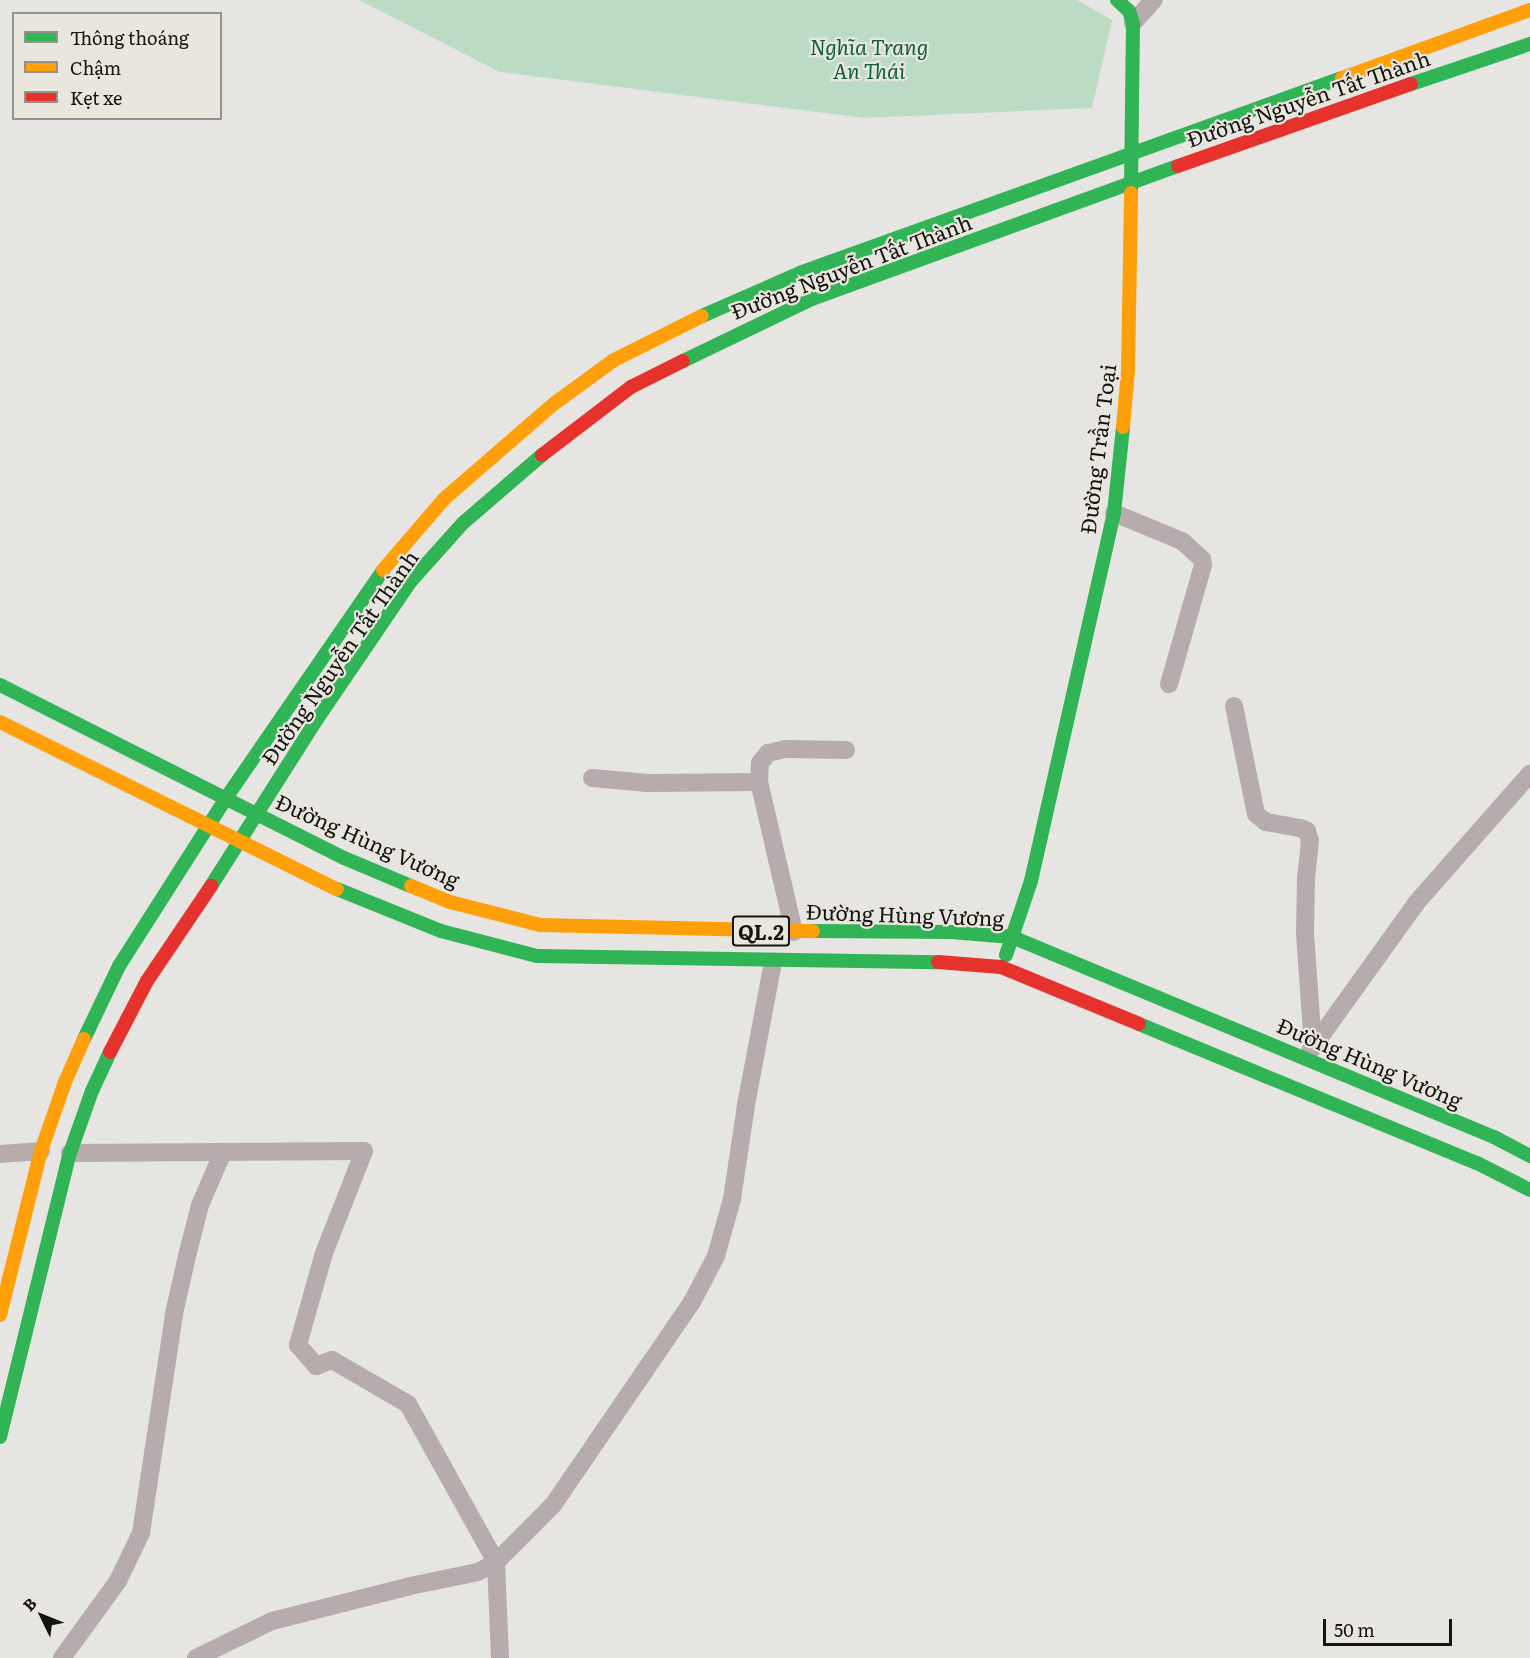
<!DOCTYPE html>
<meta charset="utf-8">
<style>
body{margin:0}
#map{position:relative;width:1530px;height:1658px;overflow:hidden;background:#e6e5e1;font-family:Literata,serif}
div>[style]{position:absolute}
.green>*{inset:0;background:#bcdbc4}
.street>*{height:18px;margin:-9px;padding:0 9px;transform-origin:9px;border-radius:9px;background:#b6acae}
.fast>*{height:14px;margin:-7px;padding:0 7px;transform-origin:7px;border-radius:7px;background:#30b455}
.slow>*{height:14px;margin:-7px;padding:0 7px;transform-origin:7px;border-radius:7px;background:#ff9f0a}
.jam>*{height:14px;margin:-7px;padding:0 7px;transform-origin:7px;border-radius:7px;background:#e5322d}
span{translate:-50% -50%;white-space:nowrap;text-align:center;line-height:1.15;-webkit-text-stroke:4.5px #e9e6de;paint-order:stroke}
.shield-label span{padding:2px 4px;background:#e9e6de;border:2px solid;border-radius:4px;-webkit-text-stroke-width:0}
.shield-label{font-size:20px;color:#151411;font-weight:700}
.park-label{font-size:21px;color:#0f6238;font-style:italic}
.street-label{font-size:21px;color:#151411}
.legend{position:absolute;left:12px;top:12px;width:210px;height:108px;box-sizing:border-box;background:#e9e6de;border:2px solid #94928c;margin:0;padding:8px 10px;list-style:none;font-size:18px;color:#151411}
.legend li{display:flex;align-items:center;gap:12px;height:30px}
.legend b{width:30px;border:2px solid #94928c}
.north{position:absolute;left:12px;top:1586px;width:60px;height:60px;-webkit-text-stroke:4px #e9e6de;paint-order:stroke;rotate:313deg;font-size:16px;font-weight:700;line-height:24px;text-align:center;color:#151411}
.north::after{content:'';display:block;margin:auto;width:21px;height:27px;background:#151411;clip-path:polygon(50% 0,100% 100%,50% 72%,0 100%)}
.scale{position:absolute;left:1323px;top:1619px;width:129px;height:27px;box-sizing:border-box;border:3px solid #151411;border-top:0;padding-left:8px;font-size:18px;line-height:21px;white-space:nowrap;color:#151411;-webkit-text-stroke:4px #e9e6de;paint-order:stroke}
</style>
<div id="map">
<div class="green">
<div style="clip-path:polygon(359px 0,1077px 0,1112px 20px,1092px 108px,865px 118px,500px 72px)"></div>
</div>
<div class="street">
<div style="left:1133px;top:23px;width:31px;rotate:-48deg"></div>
<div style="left:1114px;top:513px;width:74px;rotate:22.4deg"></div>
<div style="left:1182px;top:541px;width:27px;rotate:42deg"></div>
<div style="left:1202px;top:559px;width:6px;rotate:81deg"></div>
<div style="left:1203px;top:565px;width:124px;rotate:105.9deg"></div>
<div style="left:1234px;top:706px;width:110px;rotate:78.5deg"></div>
<div style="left:1256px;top:814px;width:13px;rotate:39deg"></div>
<div style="left:1266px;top:822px;width:35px;rotate:10deg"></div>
<div style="left:1300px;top:828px;width:8px;rotate:23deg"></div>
<div style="left:1307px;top:831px;width:10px;rotate:73deg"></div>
<div style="left:1310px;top:841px;width:36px;rotate:96deg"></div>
<div style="left:1306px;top:877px;width:56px;rotate:91deg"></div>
<div style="left:1305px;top:933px;width:115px;rotate:86deg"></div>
<div style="left:592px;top:778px;width:56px;rotate:5.1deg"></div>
<div style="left:648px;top:783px;width:111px;rotate:-0.5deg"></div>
<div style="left:794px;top:932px;width:154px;rotate:-103.1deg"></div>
<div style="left:759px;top:782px;width:19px;rotate:-87deg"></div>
<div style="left:760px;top:763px;width:13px;rotate:-51deg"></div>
<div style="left:768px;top:753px;width:18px;rotate:-13deg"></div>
<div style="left:786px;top:749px;width:60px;rotate:1deg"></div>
<div style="left:1310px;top:1051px;width:183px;rotate:-54.3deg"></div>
<div style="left:1417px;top:902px;width:171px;rotate:-48.6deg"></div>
<div style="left:70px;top:1153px;width:294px;rotate:-0.4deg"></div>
<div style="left:364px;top:1151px;width:110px;rotate:111.4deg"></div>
<div style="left:324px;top:1253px;width:96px;rotate:105.8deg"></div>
<div style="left:298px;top:1345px;width:28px;rotate:49deg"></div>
<div style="left:316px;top:1366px;width:17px;rotate:-21deg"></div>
<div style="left:332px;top:1360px;width:88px;rotate:30.1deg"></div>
<div style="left:408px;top:1404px;width:181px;rotate:60.9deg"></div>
<div style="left:496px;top:1562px;width:96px;rotate:87.6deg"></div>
<div style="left:0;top:1154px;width:41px;rotate:-4.2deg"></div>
<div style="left:62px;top:1658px;width:95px;rotate:-54deg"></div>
<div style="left:118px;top:1581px;width:53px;rotate:-64.4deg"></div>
<div style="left:141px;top:1533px;width:227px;rotate:-81.4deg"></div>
<div style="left:175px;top:1309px;width:54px;rotate:-77.2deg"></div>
<div style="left:187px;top:1256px;width:53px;rotate:-75.7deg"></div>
<div style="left:200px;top:1205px;width:58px;rotate:-66.5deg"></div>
<div style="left:196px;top:1658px;width:85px;rotate:-26deg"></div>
<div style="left:272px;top:1621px;width:142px;rotate:-14.2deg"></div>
<div style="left:410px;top:1586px;width:69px;rotate:-11.6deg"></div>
<div style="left:478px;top:1572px;width:21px;rotate:-29deg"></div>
<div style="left:496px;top:1562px;width:81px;rotate:-45deg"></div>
<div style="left:553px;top:1505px;width:246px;rotate:-55.6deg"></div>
<div style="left:692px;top:1302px;width:52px;rotate:-62.4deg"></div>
<div style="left:716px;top:1256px;width:59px;rotate:-74.3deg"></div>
<div style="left:732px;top:1199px;width:95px;rotate:-81.5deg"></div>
<div style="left:746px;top:1105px;width:146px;rotate:-79.3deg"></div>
</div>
<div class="fast">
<div style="left:1117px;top:0;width:16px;rotate:43deg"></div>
<div style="left:1129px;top:11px;width:13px;rotate:72deg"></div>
<div style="left:1133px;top:23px;width:170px;rotate:90.7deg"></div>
<div style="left:1411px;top:84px;width:126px;rotate:-18.6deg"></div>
<div style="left:702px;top:316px;width:109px;rotate:-23.7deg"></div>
<div style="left:802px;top:272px;width:574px;rotate:-19.76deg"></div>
<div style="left:683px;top:361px;width:143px;rotate:-25.7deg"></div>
<div style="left:812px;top:299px;width:389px;rotate:-20deg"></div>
<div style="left:0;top:685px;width:385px;rotate:26.7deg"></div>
<div style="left:344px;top:858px;width:73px;rotate:22.7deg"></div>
<div style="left:211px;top:886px;width:191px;rotate:-57.6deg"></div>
<div style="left:313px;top:725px;width:174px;rotate:-55.8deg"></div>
<div style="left:411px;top:581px;width:78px;rotate:-48.1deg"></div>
<div style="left:463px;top:523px;width:104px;rotate:-40.7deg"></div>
<div style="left:337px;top:889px;width:112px;rotate:22deg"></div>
<div style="left:441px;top:931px;width:99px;rotate:14.6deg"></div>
<div style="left:537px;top:956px;width:401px;rotate:0.9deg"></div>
<div style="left:813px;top:931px;width:138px;rotate:0.4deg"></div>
<div style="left:951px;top:932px;width:61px;rotate:4.7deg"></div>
<div style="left:1012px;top:937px;width:522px;rotate:22.54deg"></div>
<div style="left:1494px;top:1137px;width:41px;rotate:27.8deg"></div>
<div style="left:1006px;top:955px;width:78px;rotate:-71.3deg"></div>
<div style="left:1031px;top:881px;width:377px;rotate:-77.3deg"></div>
<div style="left:1114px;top:513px;width:86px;rotate:-84deg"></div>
<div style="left:1139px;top:1024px;width:365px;rotate:22.4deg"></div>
<div style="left:1477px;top:1163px;width:59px;rotate:27deg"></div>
<div style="left:84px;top:1039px;width:81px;rotate:-64.4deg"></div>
<div style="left:119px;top:966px;width:199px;rotate:-57.5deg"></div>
<div style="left:226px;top:798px;width:277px;rotate:-55.4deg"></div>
<div style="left:0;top:1437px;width:292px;rotate:-76.2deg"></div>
<div style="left:70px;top:1153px;width:66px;rotate:-70.5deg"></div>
<div style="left:92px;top:1091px;width:43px;rotate:-65.2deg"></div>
</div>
<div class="slow">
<div style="left:1342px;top:78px;width:200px;rotate:-19.9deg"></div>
<div style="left:1123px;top:427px;width:56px;rotate:-84.9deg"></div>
<div style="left:1128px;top:371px;width:178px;rotate:-89deg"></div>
<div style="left:383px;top:570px;width:94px;rotate:-49.3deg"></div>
<div style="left:444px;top:499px;width:147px;rotate:-40.9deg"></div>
<div style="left:555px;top:403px;width:73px;rotate:-36.1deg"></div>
<div style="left:614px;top:360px;width:98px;rotate:-26.6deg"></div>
<div style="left:0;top:722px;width:376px;rotate:26.4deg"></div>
<div style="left:411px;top:886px;width:42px;rotate:22.3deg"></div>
<div style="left:450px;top:902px;width:93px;rotate:14.3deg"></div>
<div style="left:540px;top:925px;width:273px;rotate:1.3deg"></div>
<div style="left:0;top:1315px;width:169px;rotate:-76deg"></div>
<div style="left:41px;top:1151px;width:73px;rotate:-70.8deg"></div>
<div style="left:65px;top:1082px;width:47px;rotate:-66.2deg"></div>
</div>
<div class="jam">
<div style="left:1178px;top:166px;width:247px;rotate:-19.4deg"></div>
<div style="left:542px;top:455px;width:112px;rotate:-37.4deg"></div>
<div style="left:631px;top:387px;width:58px;rotate:-26.6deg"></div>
<div style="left:938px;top:962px;width:63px;rotate:4.5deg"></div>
<div style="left:1001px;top:967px;width:149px;rotate:22.4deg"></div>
<div style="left:110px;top:1052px;width:80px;rotate:-62.5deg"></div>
<div style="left:147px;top:981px;width:115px;rotate:-56deg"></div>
</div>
<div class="shield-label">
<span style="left:761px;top:931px">QL.2</span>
</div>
<div class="park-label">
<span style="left:869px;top:58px">Nghĩa Trang<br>An Thái</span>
</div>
<div class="street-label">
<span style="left:1308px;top:98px;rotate:-19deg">Đường Nguyễn Tất Thành</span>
<span style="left:851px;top:266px;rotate:-21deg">Đường Nguyễn Tất Thành</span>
<span style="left:1097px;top:449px;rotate:-83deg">Đường Trần Toại</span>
<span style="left:339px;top:657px;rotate:-55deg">Đường Nguyễn Tất Thành</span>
<span style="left:368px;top:840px;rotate:24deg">Đường Hùng Vương</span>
<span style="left:905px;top:914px;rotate:2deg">Đường Hùng Vương</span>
<span style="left:1370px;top:1062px;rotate:23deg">Đường Hùng Vương</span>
</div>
<ul class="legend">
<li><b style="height:8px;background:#30b455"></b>Thông thoáng</li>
<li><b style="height:8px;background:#ff9f0a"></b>Chậm</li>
<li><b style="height:8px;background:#e5322d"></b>Kẹt xe</li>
</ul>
<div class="north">B</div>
<div class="scale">50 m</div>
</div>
